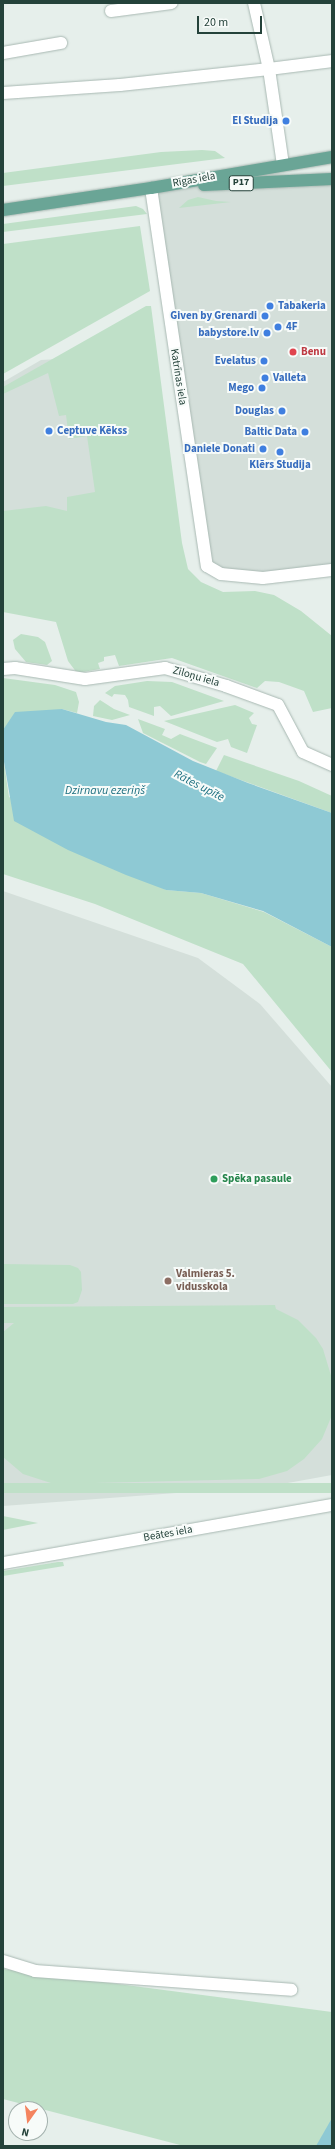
<!DOCTYPE html>
<meta charset="utf-8">
<style>
body{margin:0}
#map{position:relative;width:335px;height:2149px;overflow:hidden;background:#e6efeb;font-family:"Source Sans 3",sans-serif}
div>[style]{position:absolute}
.built>*{inset:0;background:#d4dfda}
.green>*{inset:0;background:#bfe0c8;transform-origin:0 0}
.water>*{inset:0;background:#8ec9d4}
.roads{filter:drop-shadow(0 0 1px #a8b8b2) drop-shadow(0 0 1px #a8b8b2)}
.pedestrian>*{height:12px;margin:-6px;padding:0 6px;transform-origin:6px;border-radius:6px;background:#fff}
.minor>*{height:12px;margin:-6px;padding:0 6px;transform-origin:6px;border-radius:6px;background:#fff}
.tertiary>*{height:12px;margin:-6px;padding:0 6px;transform-origin:6px;border-radius:6px;background:#fff}
.primary>*{height:12px;margin:-6px;padding:0 6px;transform-origin:6px;border-radius:6px;background:#6aa596}
.dots>*{width:11px;height:11px;translate:-50% -50%;box-sizing:border-box;border:2px solid #f7fbf9;border-radius:50%}
span{translate:-50% -50%;white-space:nowrap;text-align:center;line-height:1.15;-webkit-text-stroke:4px #f7fbf9;paint-order:stroke}
.shield-label span{padding:1px 3px;background:#f7fbf9;border:1px solid;border-radius:3px;-webkit-text-stroke-width:0}
.shield-label{font-size:10px;color:#24423a;font-weight:700}
.shop-label{font-size:11px;color:#366cbe;font-weight:700}
.right{translate:-100% -50%;text-align:right}
.left{translate:0 -50%;text-align:left}
.street-label{font-size:11px;color:#24423a}
.health-label{font-size:11px;color:#be3a42;font-weight:700}
.leisure-label{font-size:11px;color:#27864d;font-weight:700}
.education-label{font-size:11px;color:#785e54;font-weight:700}
.water-label{font-size:12px;color:#1c6f80;font-style:italic}
.frame{position:absolute;inset:0;border:4px solid #24423a;pointer-events:none}
.north{position:absolute;left:8px;top:2101px;width:40px;height:40px;box-sizing:border-box;background:#f7fbf9;border:1px solid #a3b1ad;border-radius:50%;rotate:194deg;font-size:11px;font-weight:700;line-height:16px;text-align:center;color:#24423a}
.north::after{content:'';display:block;margin:auto;width:14px;height:18px;background:#f4845f;clip-path:polygon(50% 0,100% 100%,50% 72%,0 100%)}
.scale{position:absolute;left:197px;top:16px;width:65px;height:18px;box-sizing:border-box;border:2px solid #24423a;border-top:0;padding-left:5px;font-size:12px;line-height:14px;white-space:nowrap;color:#24423a;-webkit-text-stroke:3px #f7fbf9;paint-order:stroke}
</style>
<div id="map">
<div class="built">
<div style="clip-path:polygon(332px 179px,332px 570px,263px 578px,207px 566px,151px 188px)"></div>
<div style="clip-path:polygon(88px 357px,119px 603px,3px 597px,3px 382px,41px 360px)"></div>
<div style="clip-path:polygon(3px 891px,198px 958px,260px 1004px,332px 1087px,332px 1475px,271px 1486px,3px 1506px)"></div>
</div>
<div class="green">
<div style="clip-path:polygon(202px 150px,215px 151px,225px 158px,3px 186px,3px 173px,161px 152px)"></div>
<div style="clip-path:polygon(198px 197px,216px 201px,231px 202px,179px 208px,188px 200px)"></div>
<div style="clip-path:polygon(136px 206px,143px 209px,147px 214px,3px 232px,3px 224px)"></div>
<div style="clip-path:polygon(140px 226px,150px 291px,3px 374px,3px 244px)"></div>
<div style="clip-path:polygon(146px 306px,151px 306px,182px 543px,188px 569px,201px 582px,223px 592px,255px 591px,274px 595px,301px 611px,332px 636px,332px 708px,313px 712px,304px 691px,279px 682px,265px 681px,257px 688px,172px 658px,119px 666px,115px 655px,104px 657px,104px 661px,98px 663px,100px 669px,77px 673px,68px 661px,56px 622px,3px 612px,3px 511px,46px 506px,67px 511px,67px 497px,95px 492px,87px 436px,69px 439px,66px 415px,59px 416px,48px 373px,3px 394px,3px 387px)"></div>
<div style="clip-path:polygon(21px 634px,38px 637px,45px 642px,52px 661px,47px 665px,26px 662px,15px 649px,13px 640px)"></div>
<div style="clip-path:polygon(3px 678px,55px 685px,76px 692px,79px 702px,77px 713px,62px 709px,3px 730px)"></div>
<div style="clip-path:polygon(147px 681px,172px 682px,224px 701px,171px 716px,160px 706px,154px 707px,154px 716px,129px 707px,128px 700px,125px 695px,114px 694px,112px 697px,105px 693px,115px 686px)"></div>
<div style="clip-path:polygon(100px 700px,114px 709px,130px 715px,112px 720px,93px 716px,94px 706px)"></div>
<div style="clip-path:polygon(235px 705px,254px 713px,249px 718px,252px 724px,257px 725px,247px 753px,231px 747px,228px 739px,217px 742px,164px 721px)"></div>
<div style="clip-path:polygon(138px 719px,165px 729px,162px 735px,171px 739px,180px 734px,217px 748px,206px 764px,200px 762px,143px 733px)"></div>
<div style="clip-path:polygon(224px 755px,299px 781px,332px 796px,332px 813px,216px 771px)"></div>
<div style="clip-path:polygon(3px 756px,9px 797px,166px 890px,201px 893px,264px 912px,332px 947px,332px 1072px,243px 964px,95px 904px,3px 874px)"></div>
<div style="clip-path:polygon(3px 1264px,70px 1265px,78px 1268px,81px 1272px,82px 1290px,78px 1302px,73px 1304px,3px 1304px)"></div>
<div style="clip-path:polygon(275px 1305px,276px 1309px,298px 1320px,316px 1338px,323px 1349px,332px 1379px,332px 1415px,322px 1439px,304px 1459px,287px 1471px,259px 1479px,54px 1484px,23px 1474px,3px 1457px,3px 1332px,14px 1323px,3px 1323px,3px 1307px)"></div>
<div style="left:332px;top:1483px;width:10px;height:333px;rotate:90deg"></div>
<div style="clip-path:polygon(3px 1516px,38px 1523px,3px 1530px)"></div>
<div style="clip-path:polygon(58px 1562px,63px 1562px,64px 1566px,3px 1576px,3px 1571px)"></div>
<div style="clip-path:polygon(3px 1969px,332px 2012px,332px 2146px,184px 2146px,3px 2099px)"></div>
</div>
<div class="water">
<div style="clip-path:polygon(62px 709px,106px 722px,126px 725px,193px 761px,248px 783px,332px 813px,332px 947px,263px 911px,201px 893px,166px 890px,126px 875px,68px 850px,14px 821px,3px 756px,3px 730px,15px 712px)"></div>
<div style="clip-path:polygon(332px 2118px,332px 2146px,316px 2146px)"></div>
</div>
<div class="roads">
<div class="pedestrian">
<div style="left:3px;top:669px;width:12px;rotate:-5deg"></div>
<div style="left:15px;top:668px;width:71px;rotate:8.9deg"></div>
<div style="left:85px;top:679px;width:81px;rotate:-7.8deg"></div>
<div style="left:165px;top:668px;width:64px;rotate:16.4deg"></div>
<div style="left:226px;top:686px;width:55px;rotate:20.1deg"></div>
<div style="left:278px;top:705px;width:53px;rotate:62deg"></div>
<div style="left:303px;top:752px;width:32px;rotate:24deg"></div>
</div>
<div class="minor">
<div style="left:254px;top:3px;width:68px;rotate:77.2deg"></div>
<div style="left:269px;top:69px;width:97px;rotate:81.7deg"></div>
<div style="left:111px;top:11px;width:61px;rotate:-7.6deg"></div>
<div style="left:3px;top:53px;width:59px;rotate:-9.8deg"></div>
<div style="left:3px;top:93px;width:117px;rotate:-3.9deg"></div>
<div style="left:120px;top:85px;width:150px;rotate:-6.1deg"></div>
<div style="left:269px;top:69px;width:64px;rotate:-7.2deg"></div>
<div style="left:151px;top:188px;width:382px;rotate:81.6deg"></div>
<div style="left:207px;top:566px;width:16px;rotate:30deg"></div>
<div style="left:221px;top:574px;width:42px;rotate:5.4deg"></div>
<div style="left:263px;top:578px;width:69px;rotate:-6.6deg"></div>
<div style="left:3px;top:1961px;width:34px;rotate:17deg"></div>
<div style="left:35px;top:1971px;width:257px;rotate:4.2deg"></div>
</div>
<div class="tertiary">
<div style="left:3px;top:1563px;width:334px;rotate:-10deg"></div>
</div>
<div class="primary">
<div style="left:204px;top:185px;width:128px;rotate:-2.7deg"></div>
<div style="left:3px;top:210px;width:150px;rotate:-8.5deg"></div>
<div style="left:151px;top:188px;width:184px;rotate:-9.7deg"></div>
</div>
</div>
<div class="dots">
<div style="left:286px;top:121px;background:#3f7fe0"></div>
<div style="left:270px;top:306px;background:#3f7fe0"></div>
<div style="left:265px;top:316px;background:#3f7fe0"></div>
<div style="left:278px;top:327px;background:#3f7fe0"></div>
<div style="left:267px;top:333px;background:#3f7fe0"></div>
<div style="left:293px;top:352px;background:#e0444e"></div>
<div style="left:264px;top:361px;background:#3f7fe0"></div>
<div style="left:265px;top:378px;background:#3f7fe0"></div>
<div style="left:262px;top:388px;background:#3f7fe0"></div>
<div style="left:282px;top:411px;background:#3f7fe0"></div>
<div style="left:49px;top:431px;background:#3f7fe0"></div>
<div style="left:305px;top:432px;background:#3f7fe0"></div>
<div style="left:263px;top:449px;background:#3f7fe0"></div>
<div style="left:280px;top:452px;background:#3f7fe0"></div>
<div style="left:214px;top:1179px;background:#2e9e5b"></div>
<div style="left:168px;top:1281px;background:#8d6e63"></div>
</div>
<div class="shield-label">
<span style="left:241px;top:183px">P17</span>
</div>
<div class="shop-label">
<span class="right" style="left:278px;top:121px">El Studija</span>
<span class="left" style="left:278px;top:306px">Tabakeria</span>
<span class="right" style="left:257px;top:316px">Given by Grenardi</span>
<span class="left" style="left:286px;top:327px">4F</span>
<span class="right" style="left:259px;top:333px">babystore.lv</span>
<span class="right" style="left:256px;top:361px">Evelatus</span>
<span class="left" style="left:273px;top:378px">Valleta</span>
<span class="right" style="left:254px;top:388px">Mego</span>
<span class="right" style="left:274px;top:411px">Douglas</span>
<span class="left" style="left:57px;top:431px">Ceptuve Kēkss</span>
<span class="right" style="left:297px;top:432px">Baltic Data</span>
<span class="right" style="left:255px;top:449px">Daniele Donati</span>
<span style="left:280px;top:465px">Klērs Studija</span>
</div>
<div class="street-label">
<span style="left:194px;top:180px;rotate:-10deg">Rīgas iela</span>
<span style="left:178px;top:377px;rotate:81deg">Katrīnas iela</span>
<span style="left:196px;top:677px;rotate:16deg">Ziloņu iela</span>
<span style="left:168px;top:1534px;rotate:-10deg">Beātes iela</span>
</div>
<div class="health-label">
<span class="left" style="left:301px;top:352px">Benu</span>
</div>
<div class="leisure-label">
<span class="left" style="left:222px;top:1179px">Spēka pasaule</span>
</div>
<div class="education-label">
<span class="left" style="left:176px;top:1281px">Valmieras 5.<br>vidusskola</span>
</div>
<div class="water-label">
<span style="left:199px;top:786px;rotate:27deg">Rātes upīte</span>
<span style="left:105px;top:791px">Dzirnavu ezeriņš</span>
</div>
<div class="frame"></div>
<div class="north">N</div>
<div class="scale">20 m</div>
</div>
